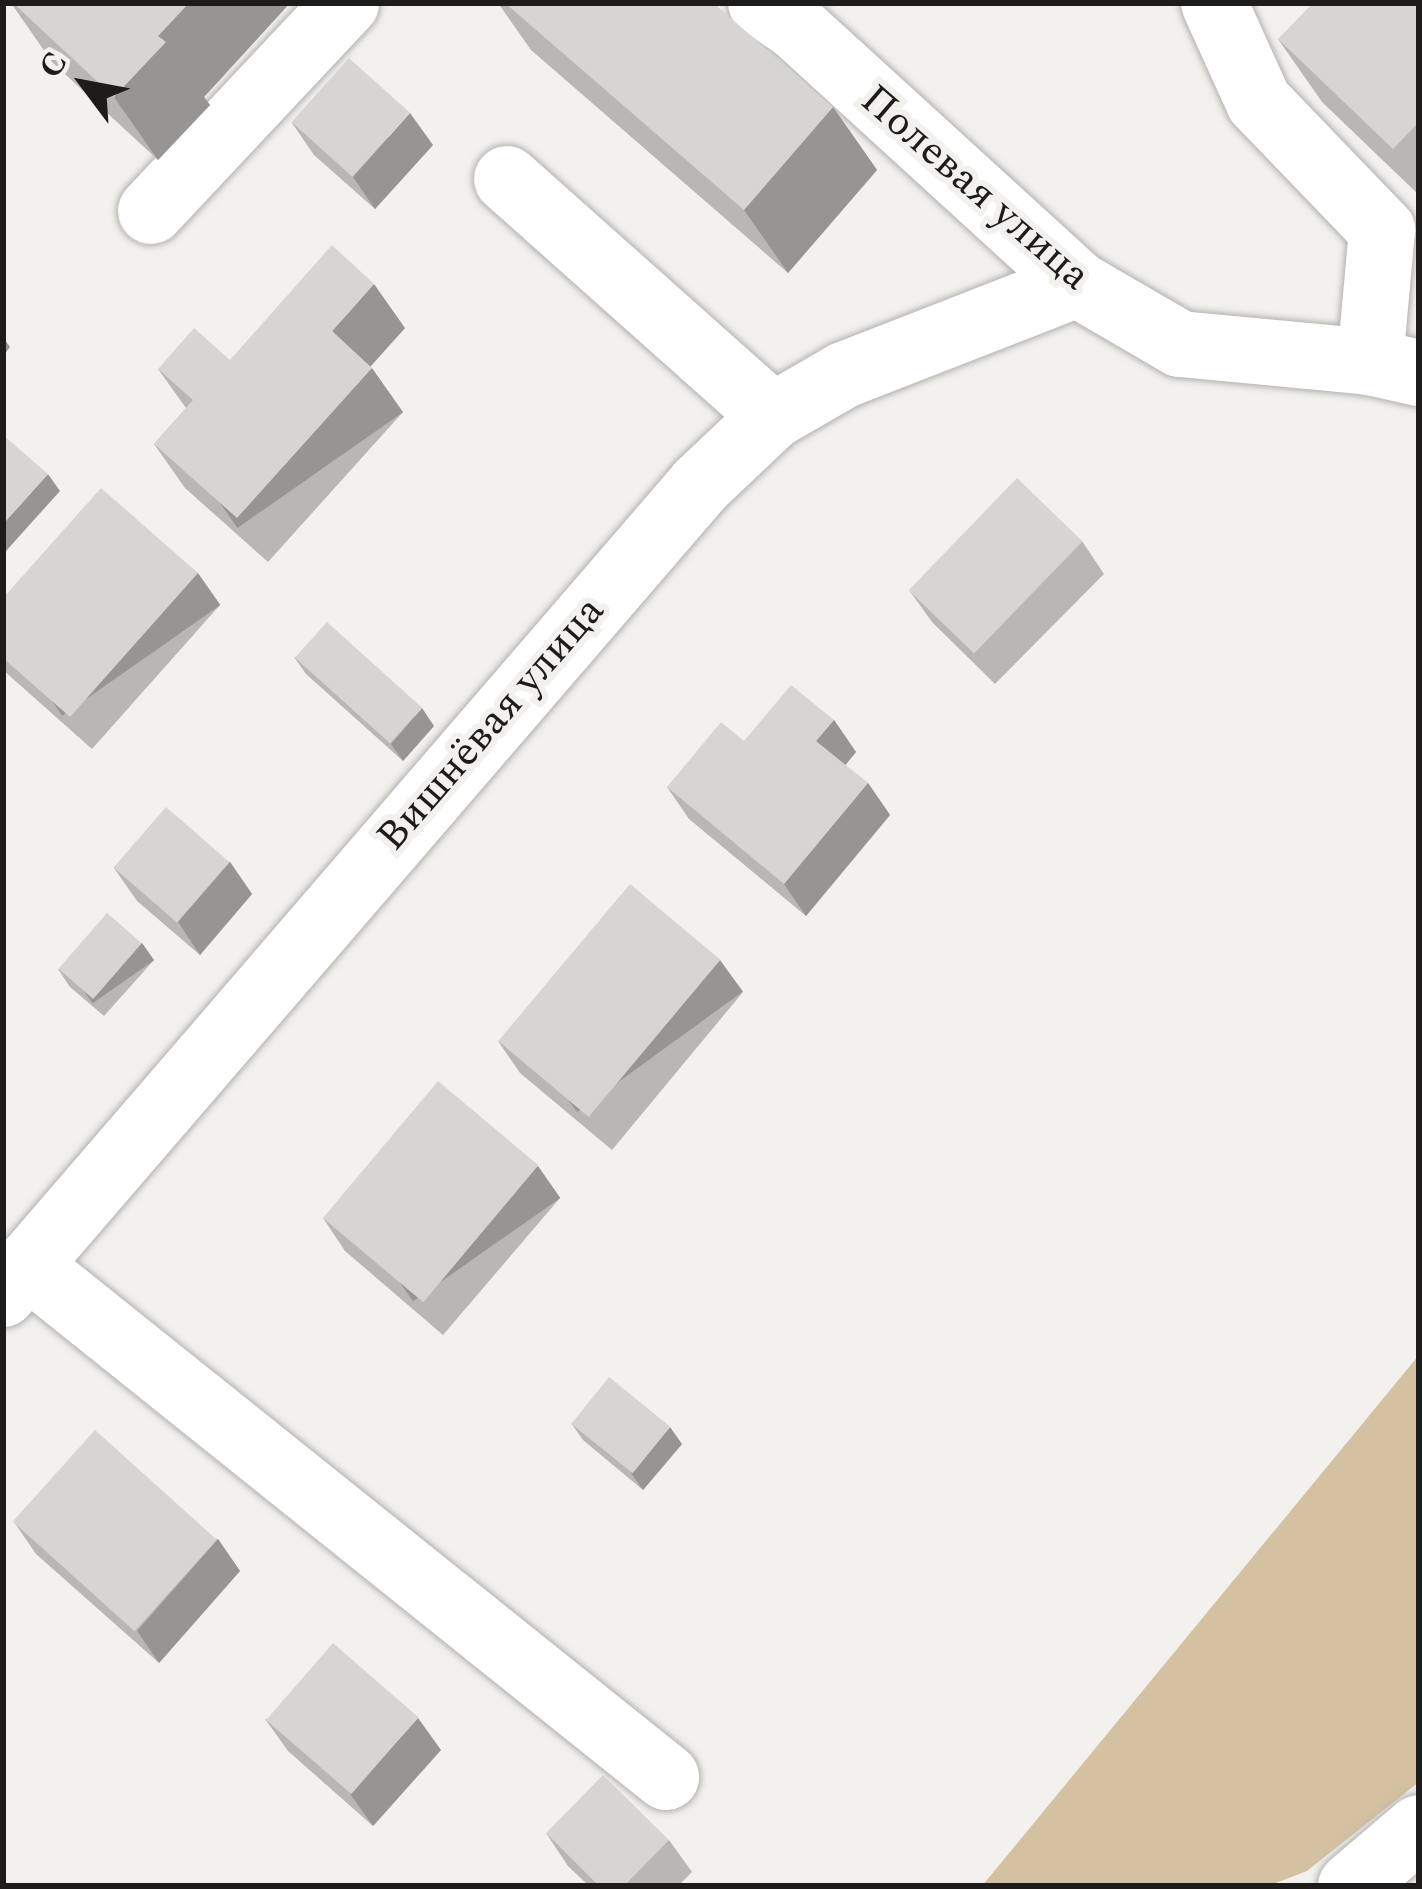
<!DOCTYPE html>
<meta charset="utf-8">
<style>
body{margin:0}
#map{position:relative;width:1422px;height:1889px;overflow:hidden;background:#f3f1ee;font-family:Spectral,serif}
div>[style]{position:absolute}
.green>*{inset:0;background:#d3c1a2}
.roads{filter:drop-shadow(0 0 3px #b3b1ae) drop-shadow(0 0 3px #b3b1ae)}
.minor>*{height:66px;margin:-33px;padding:0 33px;transform-origin:33px;border-radius:33px;background:#fff}
.wall>*{inset:0;background:#b9b7b4}
.shaded-wall>*{inset:0;background:#969592;transform-origin:0 0}
.building>*{inset:0;background:#d7d5d1;transform-origin:0 0}
span{translate:-50% -50%;white-space:nowrap;text-align:center;line-height:1.15;-webkit-text-stroke:12px #f3f1ee;paint-order:stroke}
.street-label{font-size:42px;color:#1d1c1b}
.frame{position:absolute;inset:0;border:6px solid #1d1c1b;pointer-events:none}
.north{position:absolute;left:24px;top:24px;width:120px;height:120px;-webkit-text-stroke:9px #f3f1ee;paint-order:stroke;rotate:302deg;font-size:33px;font-weight:700;line-height:48px;text-align:center;color:#1d1c1b}
.north::after{content:'';display:block;margin:auto;width:42px;height:54px;background:#1d1c1b;clip-path:polygon(50% 0,100% 100%,50% 72%,0 100%)}
</style>
<div id="map">
<div class="green">
<div style="clip-path:polygon(1419px 1355px,1419px 1782px,1307px 1871px,1268px 1886px,982px 1886px)"></div>
</div>
<div class="roads">
<div class="minor">
<div style="left:761px;top:3px;width:42px;rotate:34.4deg"></div>
<div style="left:796px;top:27px;width:381px;rotate:42.4deg"></div>
<div style="left:1077px;top:284px;width:119px;rotate:30.2deg"></div>
<div style="left:1180px;top:344px;width:191px;rotate:5.4deg"></div>
<div style="left:1370px;top:362px;width:50px;rotate:12.7deg"></div>
<div style="left:1214px;top:3px;width:109px;rotate:65.6deg"></div>
<div style="left:1259px;top:102px;width:178px;rotate:46.1deg"></div>
<div style="left:1382px;top:230px;width:133px;rotate:95.2deg"></div>
<div style="left:507px;top:179px;width:356px;rotate:41.7deg"></div>
<div style="left:151px;top:211px;width:285px;rotate:-46.8deg"></div>
<div style="left:27px;top:1265px;width:819px;rotate:38.7deg"></div>
<div style="left:3px;top:1294px;width:1068px;rotate:-49.25deg"></div>
<div style="left:700px;top:485px;width:100px;rotate:-43.4deg"></div>
<div style="left:773px;top:416px;width:82px;rotate:-30deg"></div>
<div style="left:844px;top:375px;width:250px;rotate:-21.3deg"></div>
<div style="left:1351px;top:1886px;width:89px;rotate:-40.5deg"></div>
</div>
</div>
<div class="wall">
<div style="clip-path:polygon(11px 3px,290px 3px,204px 97px,210px 105px,158px 160px,52px 62px)"></div>
<div style="clip-path:polygon(498px 3px,713px 3px,833px 107px,877px 170px,788px 273px,531px 50px)"></div>
<div style="clip-path:polygon(1419px 3px,1419px 195px,1322px 102px,1278px 39px)"></div>
<div style="clip-path:polygon(292px 123px,433px 145px,375px 209px,314px 155px)"></div>
<div style="clip-path:polygon(405px 328px,370px 366px,403px 412px,268px 562px,185px 488px,154px 444px,186px 408px,158px 369px,230px 360px)"></div>
<div style="clip-path:polygon(1082px 541px,1104px 574px,995px 684px,932px 622px,909px 590px)"></div>
<div style="clip-path:polygon(3px 598px,220px 605px,92px 749px,3px 670px)"></div>
<div style="clip-path:polygon(294px 657px,434px 726px,403px 761px,306px 674px)"></div>
<div style="clip-path:polygon(834px 720px,856px 752px,845px 765px,868px 783px,890px 815px,806px 916px,689px 819px,667px 787px,744px 741px)"></div>
<div style="clip-path:polygon(230px 862px,252px 894px,200px 955px,137px 901px,114px 868px)"></div>
<div style="clip-path:polygon(142px 943px,154px 960px,104px 1016px,70px 987px,58px 969px)"></div>
<div style="clip-path:polygon(743px 992px,612px 1150px,520px 1073px,498px 1041px)"></div>
<div style="clip-path:polygon(560px 1198px,443px 1335px,345px 1251px,323px 1218px)"></div>
<div style="clip-path:polygon(571px 1423px,682px 1444px,643px 1490px,583px 1440px)"></div>
<div style="clip-path:polygon(14px 1522px,218px 1539px,240px 1571px,159px 1663px,36px 1554px)"></div>
<div style="clip-path:polygon(265px 1719px,441px 1750px,373px 1826px,288px 1751px)"></div>
<div style="clip-path:polygon(546px 1833px,669px 1840px,692px 1872px,678px 1886px,589px 1886px,568px 1866px)"></div>
</div>
<div class="shaded-wall">
<div style="clip-path:polygon(189px 3px,290px 3px,204px 97px,210px 105px,158px 160px,114px 97px,158px 36px)"></div>
<div style="clip-path:polygon(833px 107px,877px 170px,788px 273px,744px 210px)"></div>
<div style="clip-path:polygon(410px 113px,433px 145px,375px 209px,353px 177px)"></div>
<div style="clip-path:polygon(374px 284px,405px 328px,363px 375px,332px 331px)"></div>
<div style="clip-path:polygon(3px 337px,10px 347px,3px 356px)"></div>
<div style="left:372px;top:368px;width:54px;height:202px;rotate:55deg"></div>
<div style="clip-path:polygon(48px 474px,60px 491px,6px 551px,3px 547px,3px 524px)"></div>
<div style="left:198px;top:573px;width:39px;height:193px;rotate:55deg"></div>
<div style="clip-path:polygon(422px 708px,434px 726px,403px 761px,391px 744px)"></div>
<div style="clip-path:polygon(834px 720px,856px 752px,839px 773px,816px 741px)"></div>
<div style="clip-path:polygon(868px 783px,890px 815px,806px 916px,784px 884px)"></div>
<div style="clip-path:polygon(230px 862px,252px 894px,200px 955px,178px 922px)"></div>
<div style="left:142px;top:943px;width:21px;height:75px;rotate:55deg"></div>
<div style="left:720px;top:960px;width:39px;height:205px;rotate:54deg"></div>
<div style="left:538px;top:1166px;width:39px;height:180px;rotate:55deg"></div>
<div style="clip-path:polygon(670px 1427px,682px 1444px,643px 1490px,631px 1473px)"></div>
<div style="clip-path:polygon(218px 1539px,240px 1571px,159px 1663px,137px 1631px)"></div>
<div style="clip-path:polygon(418px 1718px,441px 1750px,373px 1826px,350px 1794px)"></div>
</div>
<div class="building">
<div style="clip-path:polygon(13px 3px,189px 3px,158px 36px,166px 42px,114px 97px)"></div>
<div style="clip-path:polygon(505px 3px,713px 3px,833px 107px,744px 210px)"></div>
<div style="clip-path:polygon(1313px 3px,1419px 3px,1419px 122px,1393px 149px,1278px 39px)"></div>
<div style="left:349px;top:58px;width:82px;height:86px;rotate:42deg"></div>
<div style="clip-path:polygon(332px 245px,374px 284px,332px 331px,372px 368px,237px 518px,154px 444px,193px 400px,158px 369px,194px 328px,230px 360px)"></div>
<div style="clip-path:polygon(3px 435px,48px 474px,3px 524px)"></div>
<div style="left:1017px;top:478px;width:91px;height:156px;rotate:44deg"></div>
<div style="clip-path:polygon(101px 488px,198px 573px,70px 717px,3px 658px,3px 598px)"></div>
<div style="left:327px;top:622px;width:128px;height:48px;rotate:42deg"></div>
<div style="clip-path:polygon(791px 685px,834px 720px,816px 741px,868px 783px,784px 884px,667px 787px,721px 722px,744px 741px)"></div>
<div style="left:166px;top:807px;width:84px;height:80px;rotate:41deg"></div>
<div style="left:630px;top:884px;width:118px;height:205px;rotate:40deg"></div>
<div style="left:107px;top:913px;width:46px;height:74px;rotate:41deg"></div>
<div style="left:438px;top:1081px;width:131px;height:179px;rotate:40deg"></div>
<div style="left:609px;top:1377px;width:79px;height:60px;rotate:39deg"></div>
<div style="left:95px;top:1430px;width:164px;height:123px;rotate:42deg"></div>
<div style="left:333px;top:1643px;width:113px;height:102px;rotate:41deg"></div>
<div style="clip-path:polygon(603px 1775px,669px 1840px,624px 1886px,599px 1886px,546px 1833px)"></div>
</div>
<div class="street-label">
<span style="left:975px;top:188px;rotate:41deg">Полевая улица</span>
<span style="left:491px;top:724px;rotate:-49deg">Вишнёвая улица</span>
</div>
<div class="frame"></div>
<div class="north">С</div>
</div>
